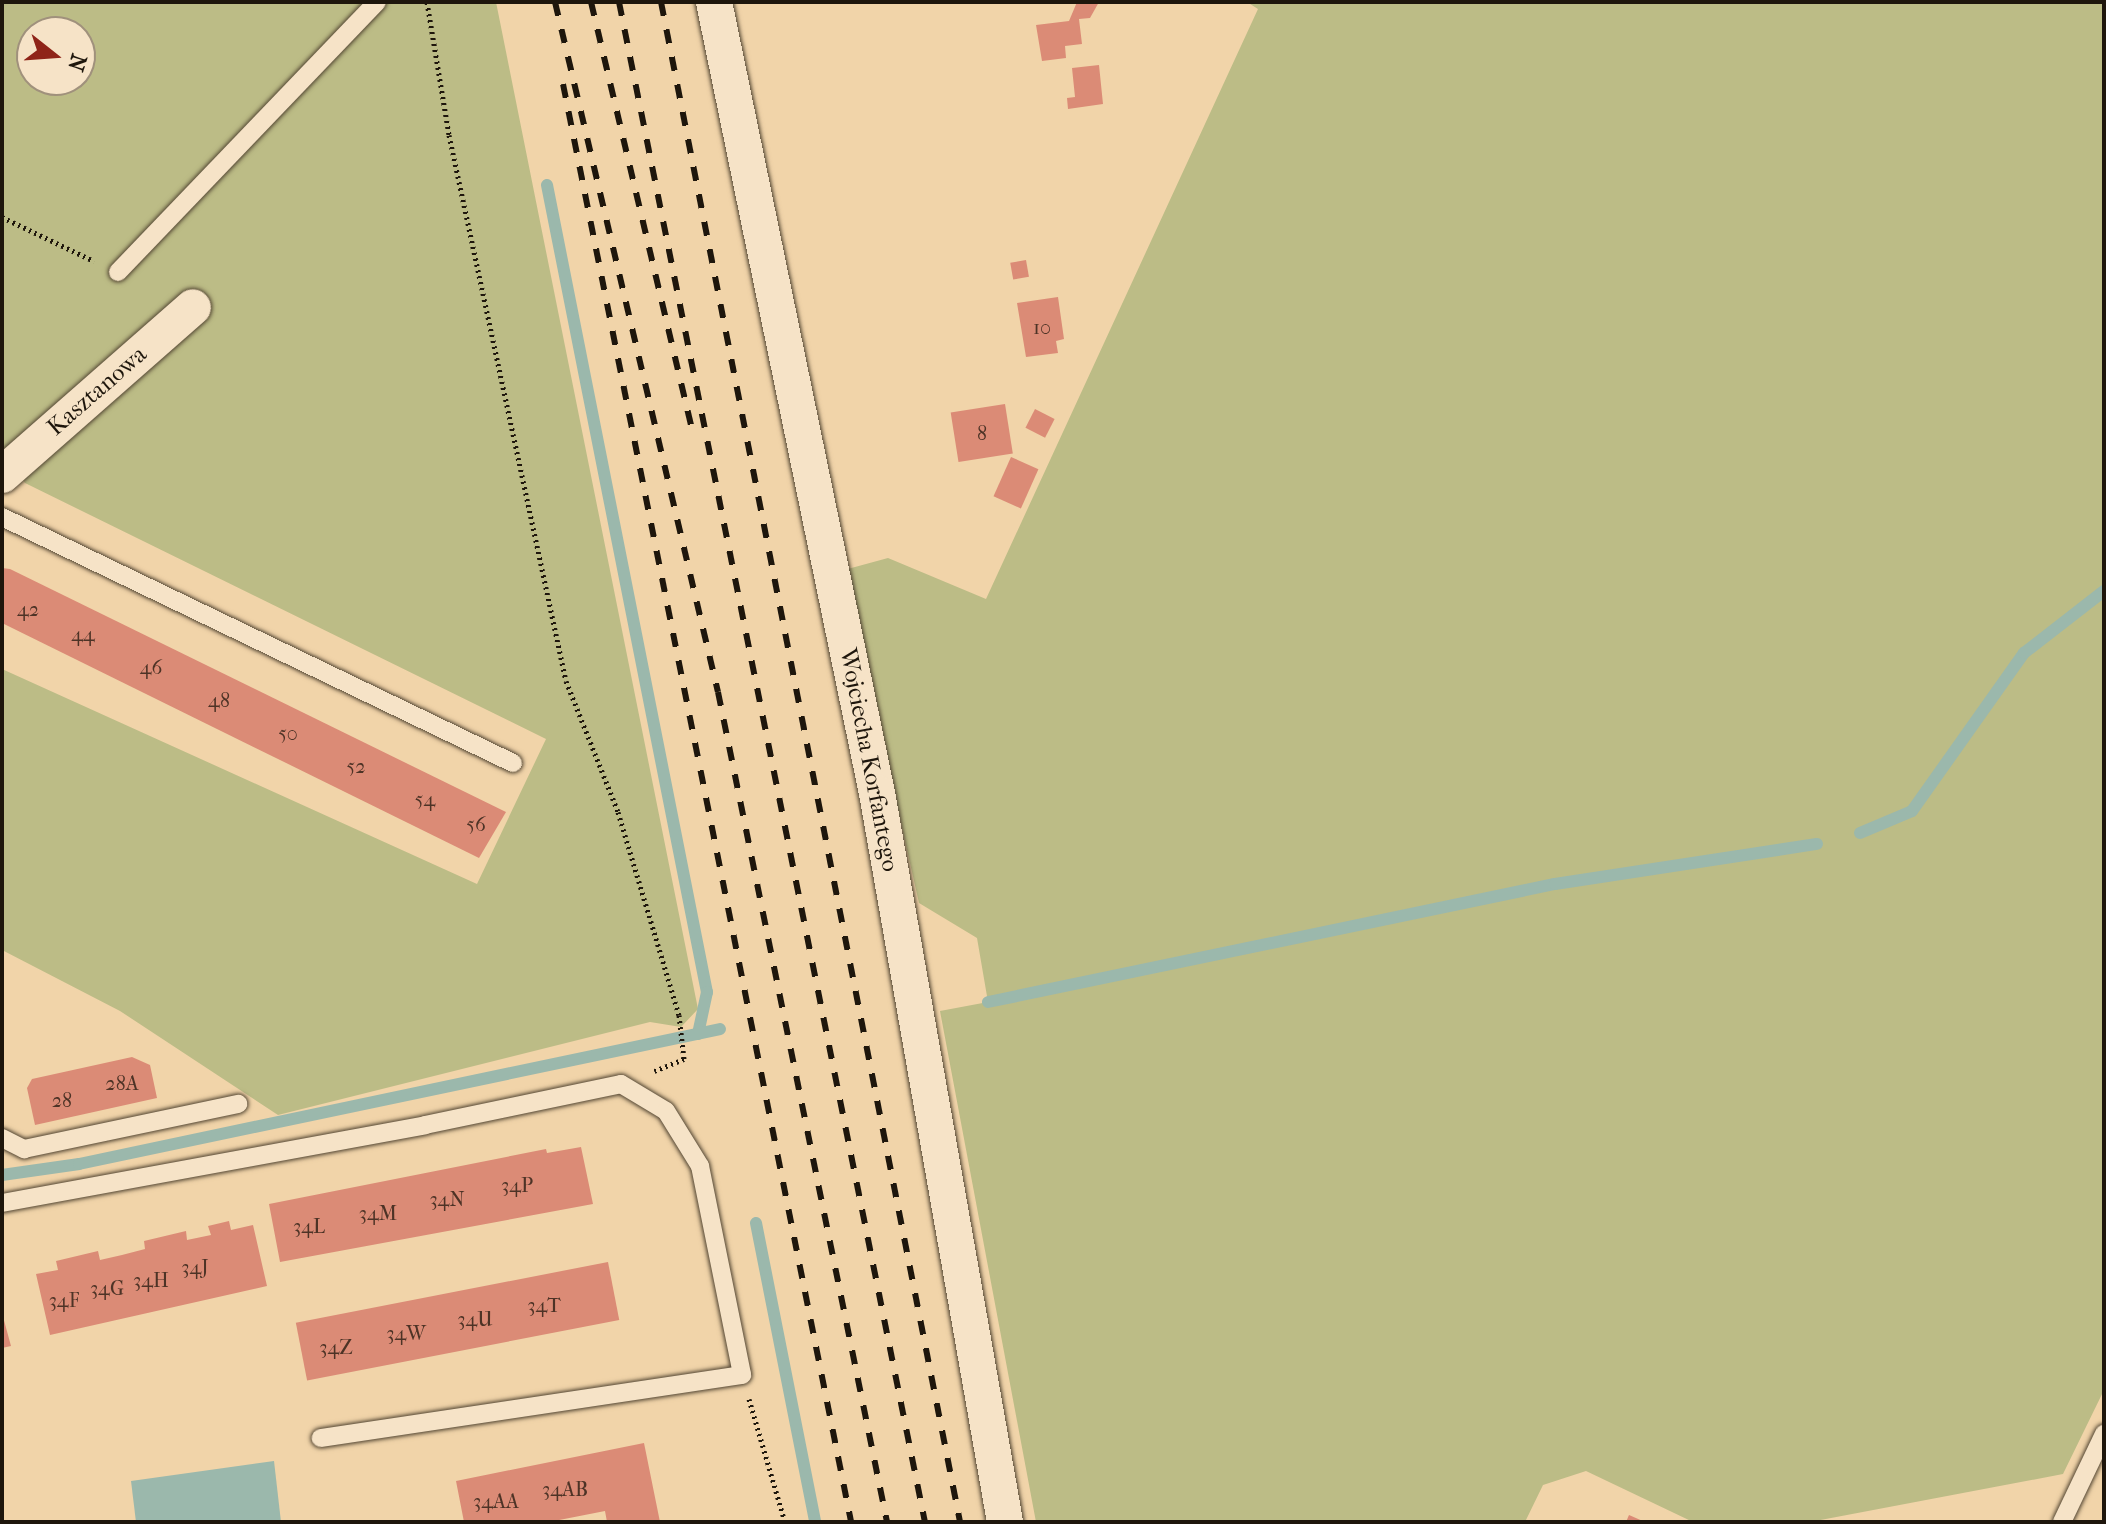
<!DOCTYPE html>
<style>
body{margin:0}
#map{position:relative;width:2106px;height:1524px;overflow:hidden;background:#f1d4a9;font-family:"IM FELL French Canon",serif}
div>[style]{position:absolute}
.green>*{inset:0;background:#bcbc86}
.water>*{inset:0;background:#9bb8ac}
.stream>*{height:12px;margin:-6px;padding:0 6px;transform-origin:6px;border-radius:6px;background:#9bb8ac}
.building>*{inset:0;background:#db8b76;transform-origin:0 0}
.path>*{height:5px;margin-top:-2.5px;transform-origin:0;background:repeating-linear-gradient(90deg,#1e160c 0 2px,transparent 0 6px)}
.roads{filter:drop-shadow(0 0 2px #534633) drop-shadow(0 0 2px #534633)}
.lane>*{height:18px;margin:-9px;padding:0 9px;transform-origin:9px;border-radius:9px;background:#f6e3c7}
.street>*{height:36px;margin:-18px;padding:0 18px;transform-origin:18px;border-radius:18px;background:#f6e3c7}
.rail>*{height:6px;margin-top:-3px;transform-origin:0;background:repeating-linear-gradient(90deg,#1e160c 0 14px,transparent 0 28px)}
span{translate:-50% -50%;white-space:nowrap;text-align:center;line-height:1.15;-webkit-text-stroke:6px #f6e3c7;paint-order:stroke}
.number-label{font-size:20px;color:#4d3326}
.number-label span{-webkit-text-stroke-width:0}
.street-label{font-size:24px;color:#1e160c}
.frame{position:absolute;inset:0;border:4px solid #1e160c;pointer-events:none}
.north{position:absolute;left:16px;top:16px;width:80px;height:80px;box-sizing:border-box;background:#f6e3c7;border:2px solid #a0917c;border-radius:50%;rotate:107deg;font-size:22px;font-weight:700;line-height:32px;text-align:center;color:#1e160c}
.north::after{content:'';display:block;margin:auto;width:28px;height:36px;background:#8f2418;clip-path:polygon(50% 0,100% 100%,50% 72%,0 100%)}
</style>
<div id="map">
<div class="green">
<div style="clip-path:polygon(evenodd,2px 2px,496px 2px,698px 1009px,681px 1027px,650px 1022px,278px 1115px,120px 1011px,2px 950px,2px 669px,477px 884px,546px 739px,25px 483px,2px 451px,2px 2px,32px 32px,80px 32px,80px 80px,32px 80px,32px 32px)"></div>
<div style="clip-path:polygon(1247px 2px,2104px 2px,2104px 1390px,2063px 1474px,1810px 1522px,1693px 1522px,1586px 1471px,1543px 1485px,1525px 1522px,1036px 1522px,940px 1011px,988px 1002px,977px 938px,919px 903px,844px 570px,888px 558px,986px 599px,1258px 9px)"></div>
</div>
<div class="water">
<div style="clip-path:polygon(274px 1461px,281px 1522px,136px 1522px,131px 1481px)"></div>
</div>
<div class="stream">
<div style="left:547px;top:185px;width:823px;rotate:78.79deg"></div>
<div style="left:707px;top:992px;width:43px;rotate:102.1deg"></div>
<div style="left:1860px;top:833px;width:56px;rotate:-22.9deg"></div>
<div style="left:1912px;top:811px;width:194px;rotate:-54.7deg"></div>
<div style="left:2024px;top:653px;width:101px;rotate:-37.8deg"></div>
<div style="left:988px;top:1002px;width:579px;rotate:-11.76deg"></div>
<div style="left:1555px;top:884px;width:265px;rotate:-8.7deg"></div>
<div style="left:2px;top:1175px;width:78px;rotate:-8.1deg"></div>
<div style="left:79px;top:1164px;width:655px;rotate:-11.89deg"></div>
<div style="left:756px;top:1223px;width:305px;rotate:78.8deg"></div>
</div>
<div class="building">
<div style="clip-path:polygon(1077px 2px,1099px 2px,1090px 18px,1079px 19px,1082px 44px,1065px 46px,1066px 58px,1042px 61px,1036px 25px,1069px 21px)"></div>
<div style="clip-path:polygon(1099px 65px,1103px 104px,1068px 109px,1067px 98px,1075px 97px,1072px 68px)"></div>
<div style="left:1026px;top:260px;width:17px;height:16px;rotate:80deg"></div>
<div style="clip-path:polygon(1058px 297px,1064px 339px,1056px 341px,1058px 353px,1026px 357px,1017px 303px)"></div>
<div style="left:1005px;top:404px;width:50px;height:55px;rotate:81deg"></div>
<div style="left:1035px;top:409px;width:22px;height:21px;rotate:27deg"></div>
<div style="left:1011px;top:457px;width:30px;height:43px;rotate:24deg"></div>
<div style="clip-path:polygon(2px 568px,10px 569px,506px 812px,479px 858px,2px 623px)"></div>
<div style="clip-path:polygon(132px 1057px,150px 1065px,157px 1098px,35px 1125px,27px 1088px,32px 1079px)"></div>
<div style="clip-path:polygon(581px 1147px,593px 1204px,280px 1262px,269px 1204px,546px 1149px,547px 1153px)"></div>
<div style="clip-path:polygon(229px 1221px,231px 1230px,253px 1225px,267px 1286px,50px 1335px,36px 1274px,58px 1270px,56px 1261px,98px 1251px,100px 1260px,122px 1255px,145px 1249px,144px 1241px,186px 1231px,187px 1240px,211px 1235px,208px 1226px)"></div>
<div style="left:608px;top:1262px;width:59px;height:318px;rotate:79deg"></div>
<div style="clip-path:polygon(2px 1313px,11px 1346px,2px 1348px)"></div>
<div style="clip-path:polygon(644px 1443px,660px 1522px,607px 1522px,605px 1511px,549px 1522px,464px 1522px,456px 1481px)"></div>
<div style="clip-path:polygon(1629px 1515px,1645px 1522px,1626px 1522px)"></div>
</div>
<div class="path">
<div style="left:427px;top:2px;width:135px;rotate:80.6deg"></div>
<div style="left:449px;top:135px;width:558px;rotate:77.91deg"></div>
<div style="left:566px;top:681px;width:141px;rotate:68.3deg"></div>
<div style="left:618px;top:812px;width:212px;rotate:73.3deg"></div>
<div style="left:679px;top:1015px;width:44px;rotate:83.5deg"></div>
<div style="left:684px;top:1059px;width:32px;rotate:158deg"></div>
<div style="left:2px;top:217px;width:102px;rotate:25.6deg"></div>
<div style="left:749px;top:1399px;width:128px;rotate:73.7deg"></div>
</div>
<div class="roads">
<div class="lane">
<div style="left:118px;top:272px;width:374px;rotate:-46.2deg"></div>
<div style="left:2px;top:517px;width:567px;rotate:25.71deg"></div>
<div style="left:2px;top:1138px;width:25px;rotate:27deg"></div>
<div style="left:24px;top:1149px;width:219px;rotate:-11.9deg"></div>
<div style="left:2px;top:1203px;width:430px;rotate:-10.4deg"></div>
<div style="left:425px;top:1125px;width:200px;rotate:-11.8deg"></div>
<div style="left:621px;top:1084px;width:52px;rotate:31deg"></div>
<div style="left:666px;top:1111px;width:65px;rotate:58.3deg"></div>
<div style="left:700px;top:1166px;width:213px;rotate:78.6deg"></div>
<div style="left:742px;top:1375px;width:426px;rotate:171.5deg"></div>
<div style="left:2062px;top:1522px;width:98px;rotate:-64.5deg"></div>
</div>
<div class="street">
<div style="left:714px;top:2px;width:808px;rotate:78.36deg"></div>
<div style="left:877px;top:793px;width:740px;rotate:80.04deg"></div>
<div style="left:2px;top:475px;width:254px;rotate:-41.3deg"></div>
</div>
</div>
<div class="rail">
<div style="left:555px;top:2px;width:709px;rotate:76.71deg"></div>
<div style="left:718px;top:692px;width:847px;rotate:78.49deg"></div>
<div style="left:591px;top:2px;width:447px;rotate:76.7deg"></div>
<div style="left:619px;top:2px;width:1550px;rotate:78.62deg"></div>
<div style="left:661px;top:2px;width:1549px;rotate:78.87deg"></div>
<div style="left:563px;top:84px;width:1467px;rotate:78.67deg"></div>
</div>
<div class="number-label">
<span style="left:1042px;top:327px">10</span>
<span style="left:982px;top:433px">8</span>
<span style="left:28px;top:609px">42</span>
<span style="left:83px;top:634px">44</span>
<span style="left:151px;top:667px">46</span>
<span style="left:219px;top:700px">48</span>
<span style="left:288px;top:733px">50</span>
<span style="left:356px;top:766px">52</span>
<span style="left:425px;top:799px">54</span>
<span style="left:476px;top:824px">56</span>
<span style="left:122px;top:1083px">28A</span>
<span style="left:62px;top:1100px">28</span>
<span style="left:517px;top:1185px">34P</span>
<span style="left:447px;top:1199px">34N</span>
<span style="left:378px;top:1213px">34M</span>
<span style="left:309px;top:1226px">34L</span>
<span style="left:195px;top:1267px">34J</span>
<span style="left:151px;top:1280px">34H</span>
<span style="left:107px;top:1288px">34G</span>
<span style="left:64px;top:1300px">34F</span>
<span style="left:544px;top:1305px">34T</span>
<span style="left:475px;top:1319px">34U</span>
<span style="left:406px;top:1333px">34W</span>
<span style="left:336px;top:1347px">34Z</span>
<span style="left:565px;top:1489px">34AB</span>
<span style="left:496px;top:1501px">34AA</span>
</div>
<div class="street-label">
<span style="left:97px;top:391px;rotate:-41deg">Kasztanowa</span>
<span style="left:869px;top:760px;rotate:79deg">Wojciecha Korfantego</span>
</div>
<div class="frame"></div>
<div class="north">N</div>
</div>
